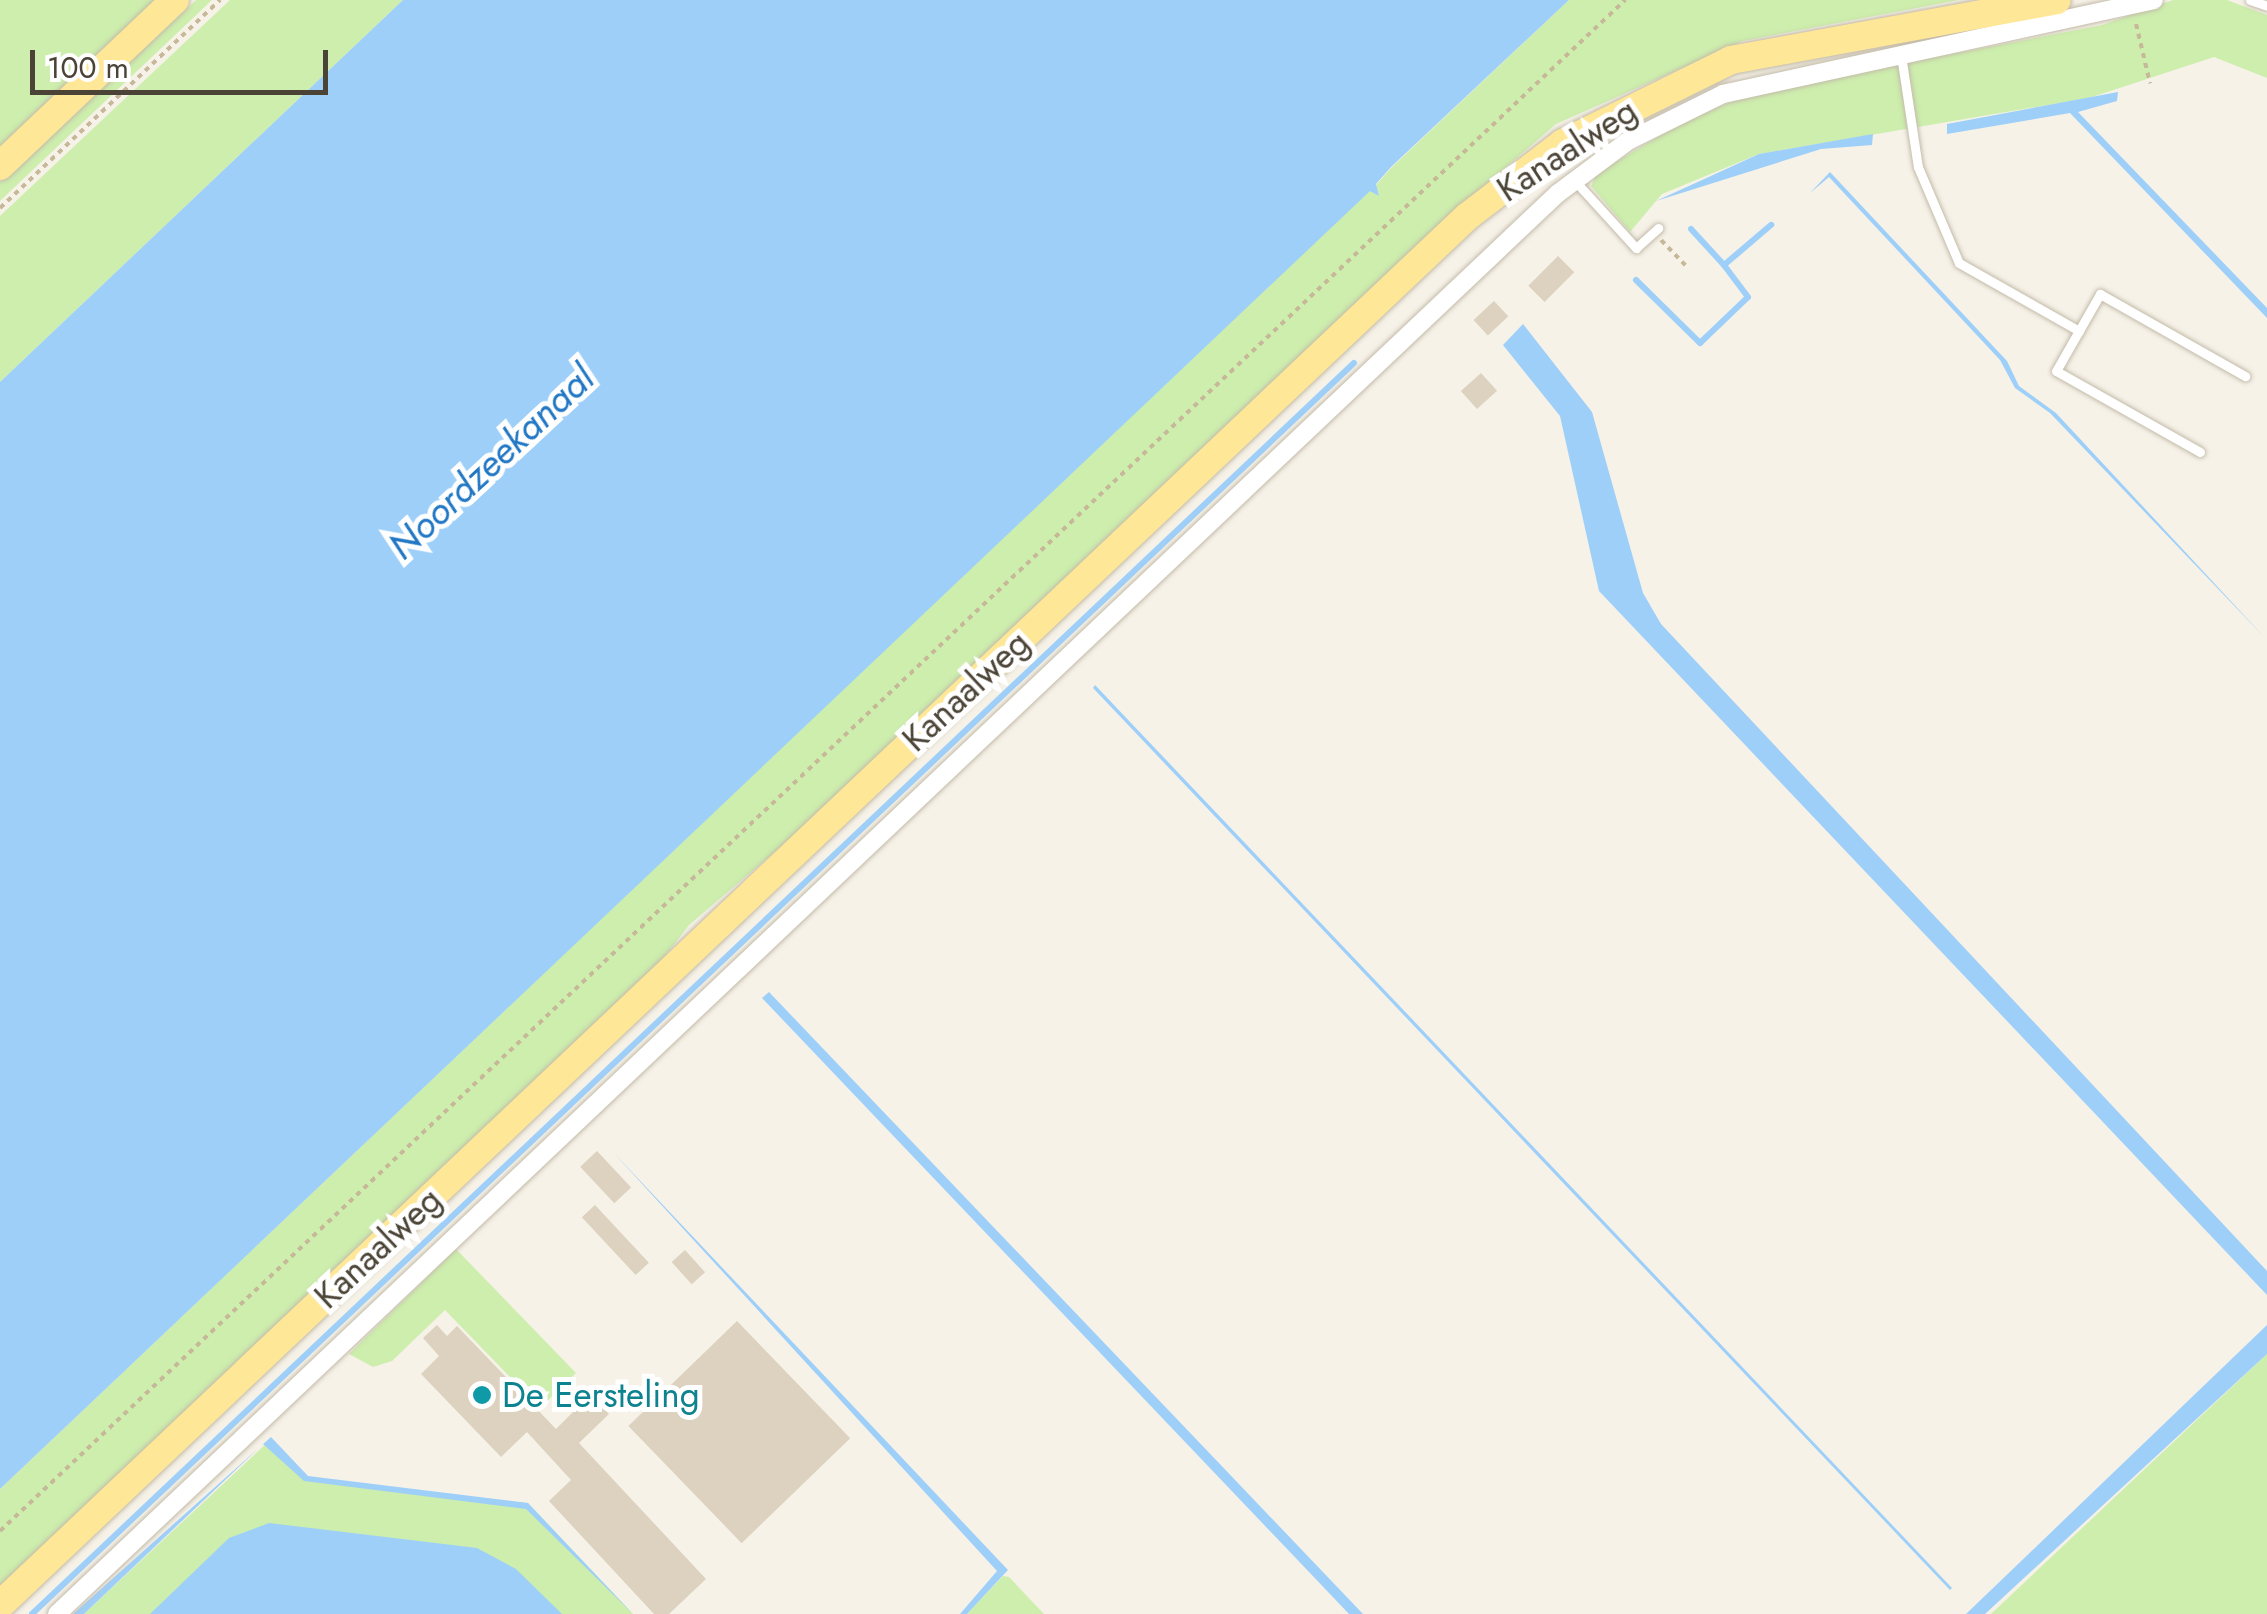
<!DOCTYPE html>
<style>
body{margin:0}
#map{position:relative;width:2267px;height:1614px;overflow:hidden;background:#f6f2e8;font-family:Jost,sans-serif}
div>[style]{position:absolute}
.green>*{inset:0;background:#cdeead}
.water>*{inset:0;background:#9ecff9}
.stream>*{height:6px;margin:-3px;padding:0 3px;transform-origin:3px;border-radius:3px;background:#9ecff9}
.building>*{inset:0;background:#dcd2bf;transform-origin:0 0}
.path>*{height:4px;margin-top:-2px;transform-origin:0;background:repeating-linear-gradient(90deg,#c6b899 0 5px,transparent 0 10px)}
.roads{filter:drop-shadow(0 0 2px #c3bba9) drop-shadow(0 0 2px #c3bba9)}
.lane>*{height:9px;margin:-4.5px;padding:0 4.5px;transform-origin:4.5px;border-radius:4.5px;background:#fff}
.street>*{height:18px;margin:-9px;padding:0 9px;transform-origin:9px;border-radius:9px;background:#fff}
.primary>*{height:28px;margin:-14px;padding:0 14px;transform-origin:14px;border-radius:14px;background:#ffe798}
.dots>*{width:28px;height:28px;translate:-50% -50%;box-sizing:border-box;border:5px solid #fff;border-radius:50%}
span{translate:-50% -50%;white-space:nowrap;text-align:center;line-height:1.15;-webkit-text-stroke:10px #fff;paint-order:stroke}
.street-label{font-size:35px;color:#4a4336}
.culture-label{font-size:35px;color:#0d838f}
.left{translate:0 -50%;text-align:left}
.water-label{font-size:38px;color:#2177c4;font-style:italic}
.scale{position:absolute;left:30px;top:50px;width:298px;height:45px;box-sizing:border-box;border:5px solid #4a4336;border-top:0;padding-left:12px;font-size:30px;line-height:35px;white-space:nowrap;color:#4a4336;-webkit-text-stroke:8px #fff;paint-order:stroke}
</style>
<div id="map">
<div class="green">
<div style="clip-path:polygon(0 0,159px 0,0 151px)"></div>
<div style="clip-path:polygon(196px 0,212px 0,0 201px,0 182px)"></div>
<div style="clip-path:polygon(230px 0,403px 0,0 382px,0 216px)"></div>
<div style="clip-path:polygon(1569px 0,1959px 0,1743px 41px,1556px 124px,1443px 222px,818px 815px,689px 925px,645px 982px,0 1590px,0 1489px,1370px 190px,1379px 196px,1376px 185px,1391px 168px)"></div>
<div style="clip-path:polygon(2173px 0,2227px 0,2267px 15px,2267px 78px,2214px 57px,2089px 98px,1759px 154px,1662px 194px,1630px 232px,1591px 186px,1597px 173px,1685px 121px,1755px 92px,2102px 25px)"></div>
<div style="clip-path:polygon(456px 1249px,576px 1373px,540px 1408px,445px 1310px,392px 1361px,373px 1367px,349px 1354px)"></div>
<div style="clip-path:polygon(2267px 1354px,2267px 1614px,1991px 1614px,2166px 1449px)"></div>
<div style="clip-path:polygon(269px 1441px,307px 1480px,528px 1503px,633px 1614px,84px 1614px)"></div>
<div style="clip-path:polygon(1003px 1576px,1009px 1577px,1044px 1614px,967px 1614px)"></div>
</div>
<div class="water">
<div style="clip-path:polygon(403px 0,1569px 0,1391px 167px,1376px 184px,1379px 196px,1370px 191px,0 1489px,0 382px)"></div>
<div style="clip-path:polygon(2118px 92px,2117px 101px,2078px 112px,2267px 308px,2267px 318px,2070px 113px,1947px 134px,1947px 124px)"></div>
<div style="clip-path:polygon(1873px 134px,1872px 145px,1821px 149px,1656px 201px,1759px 154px)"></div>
<div style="clip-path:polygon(1830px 172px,2007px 361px,2019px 386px,2056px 413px,2267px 640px,2050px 413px,2015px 388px,2000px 360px,1829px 177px,1810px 193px)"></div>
<div style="clip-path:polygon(1523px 324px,1592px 412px,1643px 593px,1661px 624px,2267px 1271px,2267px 1295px,1599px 591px,1560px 416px,1503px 345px)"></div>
<div style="clip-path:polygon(1095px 685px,1952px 1588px,1950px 1590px,1093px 688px)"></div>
<div style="clip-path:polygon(769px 992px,1217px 1461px,1363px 1614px,1349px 1614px,762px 998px)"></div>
<div style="clip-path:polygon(611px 1150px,1008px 1570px,967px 1614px,960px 1614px,997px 1571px)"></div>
<div style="clip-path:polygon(2267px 1325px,2267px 1354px,1985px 1614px,1966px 1614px)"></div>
<div style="clip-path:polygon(271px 1437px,308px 1476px,528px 1503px,633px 1614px,526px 1509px,304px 1481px,263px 1444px,84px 1614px,73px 1614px)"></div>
<div style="clip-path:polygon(269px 1523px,477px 1548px,516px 1569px,562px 1614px,150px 1614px,229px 1538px)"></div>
</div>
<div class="stream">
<div style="left:1691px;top:229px;width:49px;rotate:47.5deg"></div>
<div style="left:1636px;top:280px;width:90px;rotate:44.5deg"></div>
<div style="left:1700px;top:343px;width:66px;rotate:-43.8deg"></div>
<div style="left:1748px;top:297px;width:40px;rotate:-127deg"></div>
<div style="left:1724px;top:265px;width:62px;rotate:-40.4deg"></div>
<div style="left:32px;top:1614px;width:1820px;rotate:-43.42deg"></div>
</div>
<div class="building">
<div style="left:1558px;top:256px;width:23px;height:42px;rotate:45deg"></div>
<div style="left:1494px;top:301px;width:21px;height:28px;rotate:47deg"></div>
<div style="left:1481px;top:373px;width:24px;height:27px;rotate:48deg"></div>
<div style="left:597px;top:1151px;width:50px;height:23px;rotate:47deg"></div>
<div style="left:595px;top:1205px;width:79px;height:18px;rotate:47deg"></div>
<div style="left:685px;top:1250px;width:30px;height:18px;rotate:48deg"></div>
<div style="left:737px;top:1321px;width:163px;height:151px;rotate:46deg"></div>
<div style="clip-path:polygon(437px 1325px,447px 1336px,457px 1326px,556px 1429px,590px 1395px,609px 1414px,579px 1443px,706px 1579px,669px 1614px,654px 1614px,549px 1501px,571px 1480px,527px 1432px,501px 1457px,421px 1374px,439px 1356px,423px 1338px)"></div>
</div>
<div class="path">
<div style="left:2136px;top:24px;width:61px;rotate:76.7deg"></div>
<div style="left:0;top:208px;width:303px;rotate:-43.4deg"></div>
<div style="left:1661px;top:240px;width:36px;rotate:46deg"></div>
<div style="left:0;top:1531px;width:2233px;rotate:-43.29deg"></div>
</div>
<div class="roads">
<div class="lane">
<div style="left:2250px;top:0;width:18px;rotate:19deg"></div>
<div style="left:1901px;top:55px;width:113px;rotate:81.4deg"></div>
<div style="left:1918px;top:167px;width:104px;rotate:66.9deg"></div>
<div style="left:1959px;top:263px;width:138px;rotate:29.5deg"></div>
<div style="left:1575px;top:181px;width:91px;rotate:47.7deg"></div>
<div style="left:1636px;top:248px;width:30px;rotate:-42deg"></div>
<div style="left:2200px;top:452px;width:165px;rotate:-150.6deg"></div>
<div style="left:2056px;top:371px;width:89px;rotate:-60.3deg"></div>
<div style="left:2100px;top:294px;width:167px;rotate:29.5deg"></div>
</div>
<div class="street">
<div style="left:57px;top:1614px;width:2066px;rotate:-43.43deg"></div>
<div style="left:1557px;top:194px;width:89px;rotate:-36.7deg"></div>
<div style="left:1628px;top:141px;width:106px;rotate:-26.3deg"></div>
<div style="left:1723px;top:94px;width:441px;rotate:-12.3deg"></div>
</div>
<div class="primary">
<div style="left:0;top:166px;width:241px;rotate:-43.5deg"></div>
<div style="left:0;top:1605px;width:2021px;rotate:-43.42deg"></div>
<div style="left:1468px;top:216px;width:120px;rotate:-37.5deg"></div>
<div style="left:1563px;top:143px;width:187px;rotate:-26.3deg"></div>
<div style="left:1731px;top:60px;width:331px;rotate:-10.4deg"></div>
</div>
</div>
<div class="dots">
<div style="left:482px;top:1395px;background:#0f9aa8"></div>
</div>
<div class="street-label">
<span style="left:1567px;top:150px;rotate:-33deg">Kanaalweg</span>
<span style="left:966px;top:691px;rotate:-43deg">Kanaalweg</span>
<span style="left:378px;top:1248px;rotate:-43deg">Kanaalweg</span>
</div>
<div class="culture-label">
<span class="left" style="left:502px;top:1395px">De Eersteling</span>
</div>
<div class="water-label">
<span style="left:491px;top:462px;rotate:-43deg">Noordzeekanaal</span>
</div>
<div class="scale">100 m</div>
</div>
